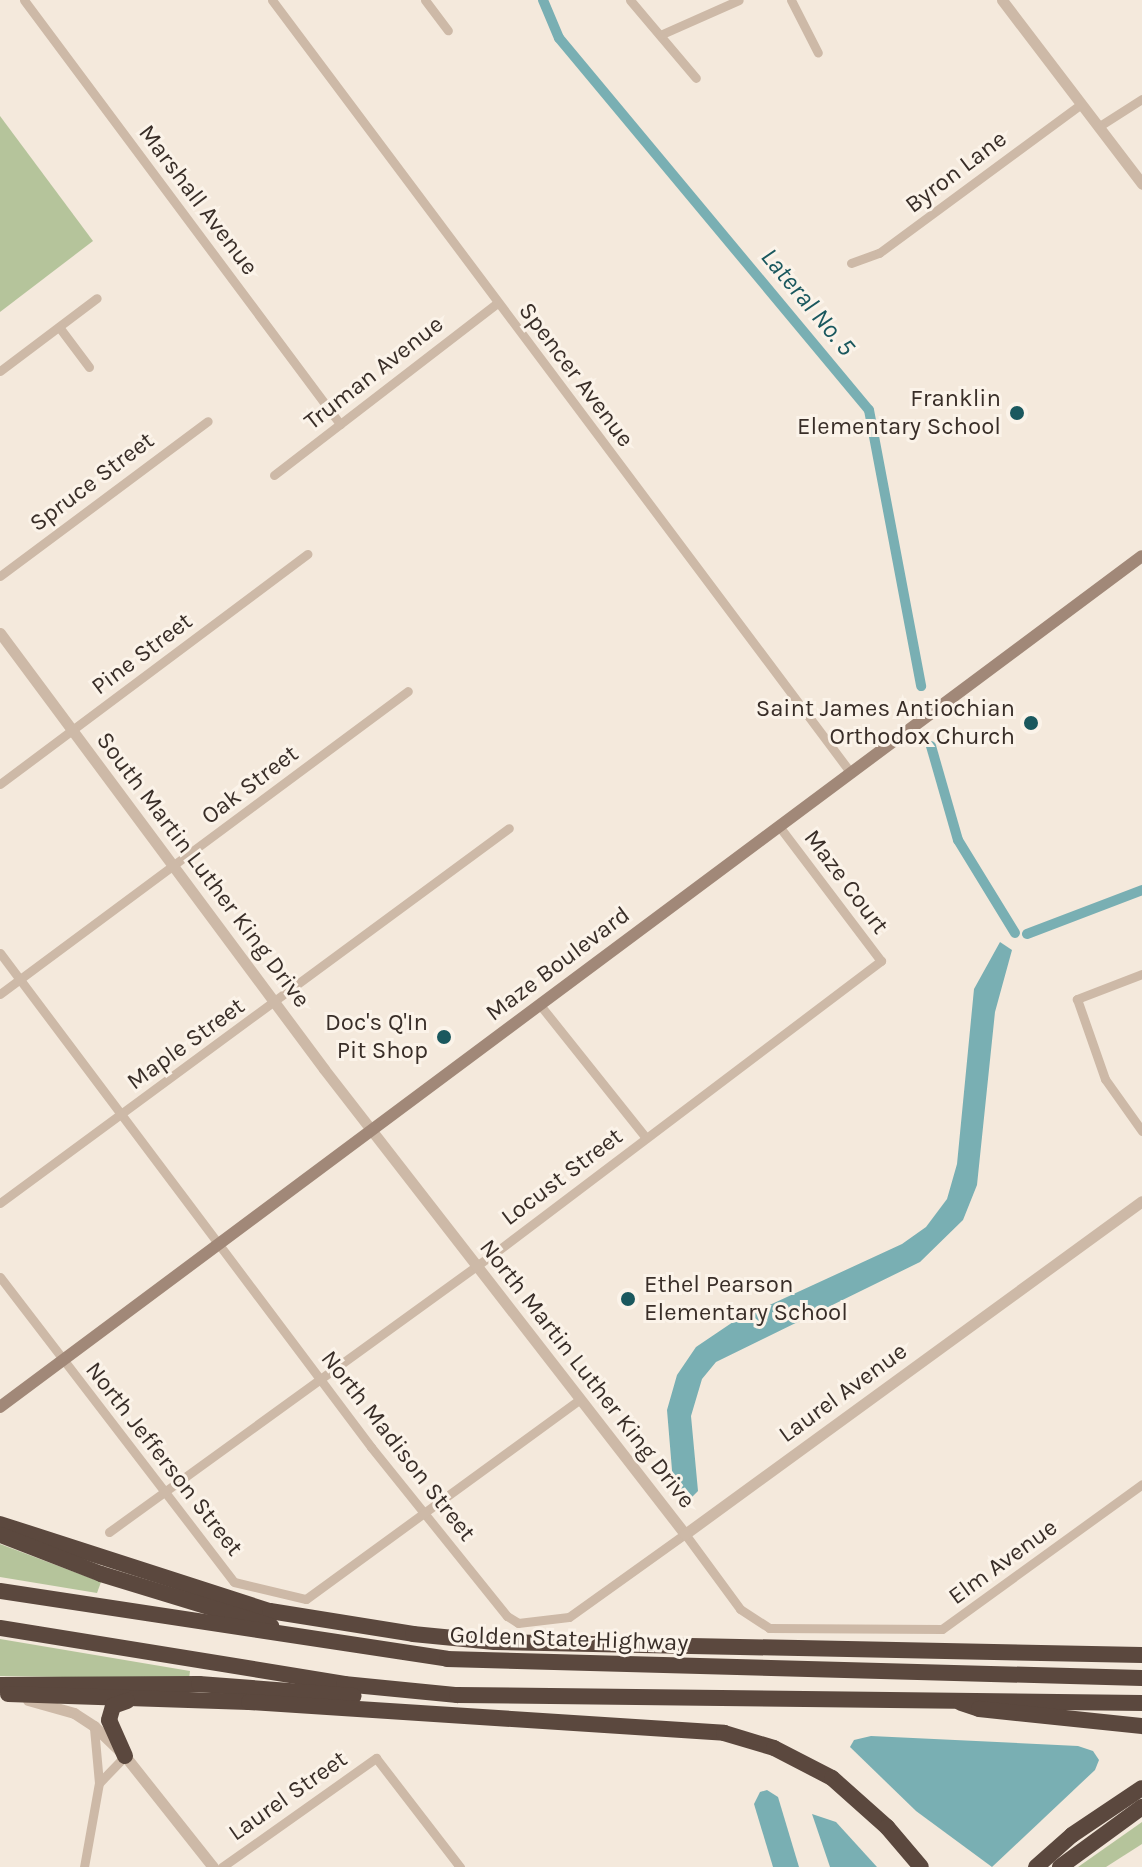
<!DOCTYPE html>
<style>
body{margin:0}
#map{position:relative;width:1142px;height:1867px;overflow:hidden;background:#f4e9dc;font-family:Karla,sans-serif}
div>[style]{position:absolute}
.green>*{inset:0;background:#b5c49b}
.water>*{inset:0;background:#79afb3}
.canal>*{height:10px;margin:-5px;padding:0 5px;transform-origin:5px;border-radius:5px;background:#79afb3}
.minor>*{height:9px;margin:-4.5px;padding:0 4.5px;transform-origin:4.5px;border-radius:4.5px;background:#cdb9a7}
.tertiary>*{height:11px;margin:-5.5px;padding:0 5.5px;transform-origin:5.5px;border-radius:5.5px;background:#cdb9a7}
.secondary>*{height:12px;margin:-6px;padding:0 6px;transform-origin:6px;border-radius:6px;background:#a18878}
.motorway>*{height:16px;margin:-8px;padding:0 8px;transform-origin:8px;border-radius:8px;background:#5b483e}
.dots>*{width:22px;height:22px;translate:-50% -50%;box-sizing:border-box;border:4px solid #fbf3e9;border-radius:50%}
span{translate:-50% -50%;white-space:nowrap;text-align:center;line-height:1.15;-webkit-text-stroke:6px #fbf3e9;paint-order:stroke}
.street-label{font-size:24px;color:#392e28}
.poi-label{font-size:24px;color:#392e28}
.right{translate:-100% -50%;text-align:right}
.left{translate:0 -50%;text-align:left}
.water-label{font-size:26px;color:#1a585e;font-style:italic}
</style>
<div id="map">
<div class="green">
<div style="clip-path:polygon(0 116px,93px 241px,0 312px)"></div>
<div style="clip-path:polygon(0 1544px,101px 1582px,97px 1593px,0 1577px)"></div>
<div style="clip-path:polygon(0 1639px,190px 1671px,189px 1679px,0 1676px)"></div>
<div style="clip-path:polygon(1142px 1822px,1142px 1844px,1106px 1867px,1078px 1867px)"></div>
</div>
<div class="water">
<div style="clip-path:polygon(1000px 942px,1012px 950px,995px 1012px,977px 1185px,963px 1220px,920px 1262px,716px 1362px,702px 1379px,691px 1416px,698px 1491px,691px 1498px,674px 1494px,667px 1410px,677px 1375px,696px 1347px,733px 1322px,902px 1244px,926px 1227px,947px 1199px,957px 1164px,974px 989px)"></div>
<div style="clip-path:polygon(871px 1736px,1078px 1746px,1093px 1751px,1099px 1760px,1095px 1770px,992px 1867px,916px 1811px,850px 1747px,854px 1740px)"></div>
<div style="clip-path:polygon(767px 1790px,778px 1797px,799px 1867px,773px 1867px,754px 1804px,760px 1792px)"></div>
<div style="clip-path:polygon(812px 1814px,836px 1822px,877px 1867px,830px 1867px)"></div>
</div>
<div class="canal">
<div style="left:543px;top:0;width:41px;rotate:67.2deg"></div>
<div style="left:559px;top:38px;width:484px;rotate:50.2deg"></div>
<div style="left:869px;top:410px;width:281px;rotate:79.3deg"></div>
<div style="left:931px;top:746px;width:98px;rotate:74deg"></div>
<div style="left:958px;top:840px;width:109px;rotate:58.5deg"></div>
<div style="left:1027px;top:934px;width:123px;rotate:-20.9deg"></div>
</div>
<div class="minor">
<div style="left:24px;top:0;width:529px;rotate:53.3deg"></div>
<div style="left:272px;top:0;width:966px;rotate:53.17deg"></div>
<div style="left:425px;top:0;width:38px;rotate:53deg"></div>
<div style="left:630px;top:0;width:102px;rotate:49.8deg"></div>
<div style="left:791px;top:0;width:59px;rotate:63deg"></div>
<div style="left:660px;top:35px;width:86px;rotate:-23.9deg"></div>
<div style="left:1098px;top:127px;width:52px;rotate:-32.5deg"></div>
<div style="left:851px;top:263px;width:30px;rotate:-20deg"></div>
<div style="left:879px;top:253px;width:251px;rotate:-36.4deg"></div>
<div style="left:59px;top:327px;width:50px;rotate:53.1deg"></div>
<div style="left:0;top:371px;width:121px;rotate:-37deg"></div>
<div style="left:274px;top:475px;width:282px;rotate:-37.6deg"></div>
<div style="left:0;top:576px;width:259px;rotate:-36.7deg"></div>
<div style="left:0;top:784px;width:384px;rotate:-36.8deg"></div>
<div style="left:0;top:953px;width:618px;rotate:53.09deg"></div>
<div style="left:371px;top:1447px;width:217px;rotate:51.2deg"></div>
<div style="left:507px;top:1616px;width:13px;rotate:32deg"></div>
<div style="left:518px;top:1623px;width:51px;rotate:-6.7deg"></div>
<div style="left:569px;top:1617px;width:143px;rotate:-35.6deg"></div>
<div style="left:685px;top:1534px;width:93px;rotate:53.7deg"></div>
<div style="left:740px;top:1609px;width:35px;rotate:33deg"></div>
<div style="left:769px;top:1628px;width:173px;rotate:0.3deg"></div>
<div style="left:942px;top:1629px;width:247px;rotate:-35.9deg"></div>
<div style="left:1142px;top:974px;width:70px;rotate:159deg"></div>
<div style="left:1077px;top:999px;width:85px;rotate:70.7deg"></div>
<div style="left:1105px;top:1079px;width:64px;rotate:54.6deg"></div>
<div style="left:0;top:994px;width:508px;rotate:-36.6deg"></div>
<div style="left:540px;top:1005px;width:170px;rotate:51.4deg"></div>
<div style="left:0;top:1203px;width:632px;rotate:-36.38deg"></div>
<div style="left:0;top:1277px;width:384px;rotate:52.5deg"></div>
<div style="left:234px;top:1582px;width:74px;rotate:13.3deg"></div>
<div style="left:306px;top:1599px;width:338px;rotate:-36.1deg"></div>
<div style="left:109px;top:1532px;width:468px;rotate:-35.9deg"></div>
<div style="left:488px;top:1258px;width:493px;rotate:-37.1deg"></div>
<div style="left:881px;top:961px;width:169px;rotate:-127.1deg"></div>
<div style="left:94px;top:1728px;width:55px;rotate:84.8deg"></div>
<div style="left:84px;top:1867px;width:85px;rotate:-79.9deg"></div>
<div style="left:99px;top:1783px;width:37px;rotate:-46deg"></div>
<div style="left:222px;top:1867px;width:189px;rotate:-35.3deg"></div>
<div style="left:376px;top:1758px;width:138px;rotate:52.4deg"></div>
</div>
<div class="tertiary">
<div style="left:1002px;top:0;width:231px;rotate:52.7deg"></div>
<div style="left:0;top:633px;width:543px;rotate:53.38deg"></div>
<div style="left:324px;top:1069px;width:589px;rotate:52.18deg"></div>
<div style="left:685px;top:1534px;width:565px;rotate:-36.08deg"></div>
<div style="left:28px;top:1700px;width:48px;rotate:15.8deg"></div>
<div style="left:74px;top:1713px;width:24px;rotate:33deg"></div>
<div style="left:94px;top:1726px;width:43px;rotate:44.1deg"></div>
<div style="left:125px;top:1756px;width:142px;rotate:51.6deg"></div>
</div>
<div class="secondary">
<div style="left:0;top:1407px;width:1424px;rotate:-36.69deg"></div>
</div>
<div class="motorway">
<div style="left:0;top:1524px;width:284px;rotate:17.9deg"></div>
<div style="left:270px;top:1611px;width:145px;rotate:9.1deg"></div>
<div style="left:413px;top:1634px;width:82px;rotate:5.6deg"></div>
<div style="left:495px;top:1642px;width:647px;rotate:1.15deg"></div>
<div style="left:1px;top:1535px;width:107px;rotate:21.3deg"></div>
<div style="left:101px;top:1574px;width:178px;rotate:17deg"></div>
<div style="left:0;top:1591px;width:452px;rotate:8.6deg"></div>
<div style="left:447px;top:1659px;width:695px;rotate:1.57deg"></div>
<div style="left:0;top:1628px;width:349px;rotate:9.2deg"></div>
<div style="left:344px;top:1684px;width:114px;rotate:5.6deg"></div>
<div style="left:457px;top:1695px;width:685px;rotate:0.67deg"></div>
<div style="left:0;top:1685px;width:199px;rotate:-0.3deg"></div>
<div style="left:199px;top:1684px;width:155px;rotate:4.4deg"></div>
<div style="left:8px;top:1694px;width:241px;rotate:1.9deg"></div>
<div style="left:249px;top:1702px;width:476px;rotate:3.7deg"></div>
<div style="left:724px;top:1733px;width:52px;rotate:16.7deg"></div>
<div style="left:774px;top:1748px;width:65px;rotate:27.3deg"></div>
<div style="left:832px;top:1778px;width:74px;rotate:41.7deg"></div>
<div style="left:887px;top:1827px;width:52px;rotate:49.6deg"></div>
<div style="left:961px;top:1703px;width:19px;rotate:18deg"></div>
<div style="left:979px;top:1709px;width:164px;rotate:6deg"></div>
<div style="left:125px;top:1756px;width:39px;rotate:-114deg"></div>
<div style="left:109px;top:1720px;width:15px;rotate:-74deg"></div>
<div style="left:113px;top:1706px;width:15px;rotate:-20deg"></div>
<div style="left:1036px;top:1867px;width:48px;rotate:-41.6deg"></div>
<div style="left:1072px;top:1835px;width:84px;rotate:-33.9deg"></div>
<div style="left:1060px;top:1867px;width:102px;rotate:-36.2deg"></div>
</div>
<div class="dots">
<div style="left:1017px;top:413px;background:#1a585e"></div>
<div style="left:1031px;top:723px;background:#1a585e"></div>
<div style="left:444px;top:1037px;background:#1a585e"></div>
<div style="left:628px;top:1299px;background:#1a585e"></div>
</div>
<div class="street-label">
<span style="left:956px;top:172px;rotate:-37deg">Byron Lane</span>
<span style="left:198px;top:200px;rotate:53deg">Marshall Avenue</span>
<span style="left:374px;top:373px;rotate:-38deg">Truman Avenue</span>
<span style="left:576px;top:375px;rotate:53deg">Spencer Avenue</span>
<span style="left:92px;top:482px;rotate:-37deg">Spruce Street</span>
<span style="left:142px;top:654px;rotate:-37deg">Pine Street</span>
<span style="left:250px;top:785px;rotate:-37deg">Oak Street</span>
<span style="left:203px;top:870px;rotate:53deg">South Martin Luther King Drive</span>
<span style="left:846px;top:882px;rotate:53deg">Maze Court</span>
<span style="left:558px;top:964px;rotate:-37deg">Maze Boulevard</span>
<span style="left:186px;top:1044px;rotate:-36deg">Maple Street</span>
<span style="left:562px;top:1177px;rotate:-37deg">Locust Street</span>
<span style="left:587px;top:1374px;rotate:52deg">North Martin Luther King Drive</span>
<span style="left:843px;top:1393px;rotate:-36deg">Laurel Avenue</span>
<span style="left:398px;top:1446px;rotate:52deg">North Madison Street</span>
<span style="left:164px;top:1459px;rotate:52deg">North Jefferson Street</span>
<span style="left:1003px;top:1562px;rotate:-36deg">Elm Avenue</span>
<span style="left:569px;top:1639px;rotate:2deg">Golden State Highway</span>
<span style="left:288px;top:1796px;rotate:-35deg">Laurel Street</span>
</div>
<div class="poi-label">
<span class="right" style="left:1001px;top:413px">Franklin<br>Elementary School</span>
<span class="right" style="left:1015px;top:723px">Saint James Antiochian<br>Orthodox Church</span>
<span class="right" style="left:428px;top:1037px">Doc's Q'In<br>Pit Shop</span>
<span class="left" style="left:644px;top:1299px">Ethel Pearson<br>Elementary School</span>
</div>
<div class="water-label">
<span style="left:808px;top:302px;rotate:50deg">Lateral No. 5</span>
</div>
</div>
